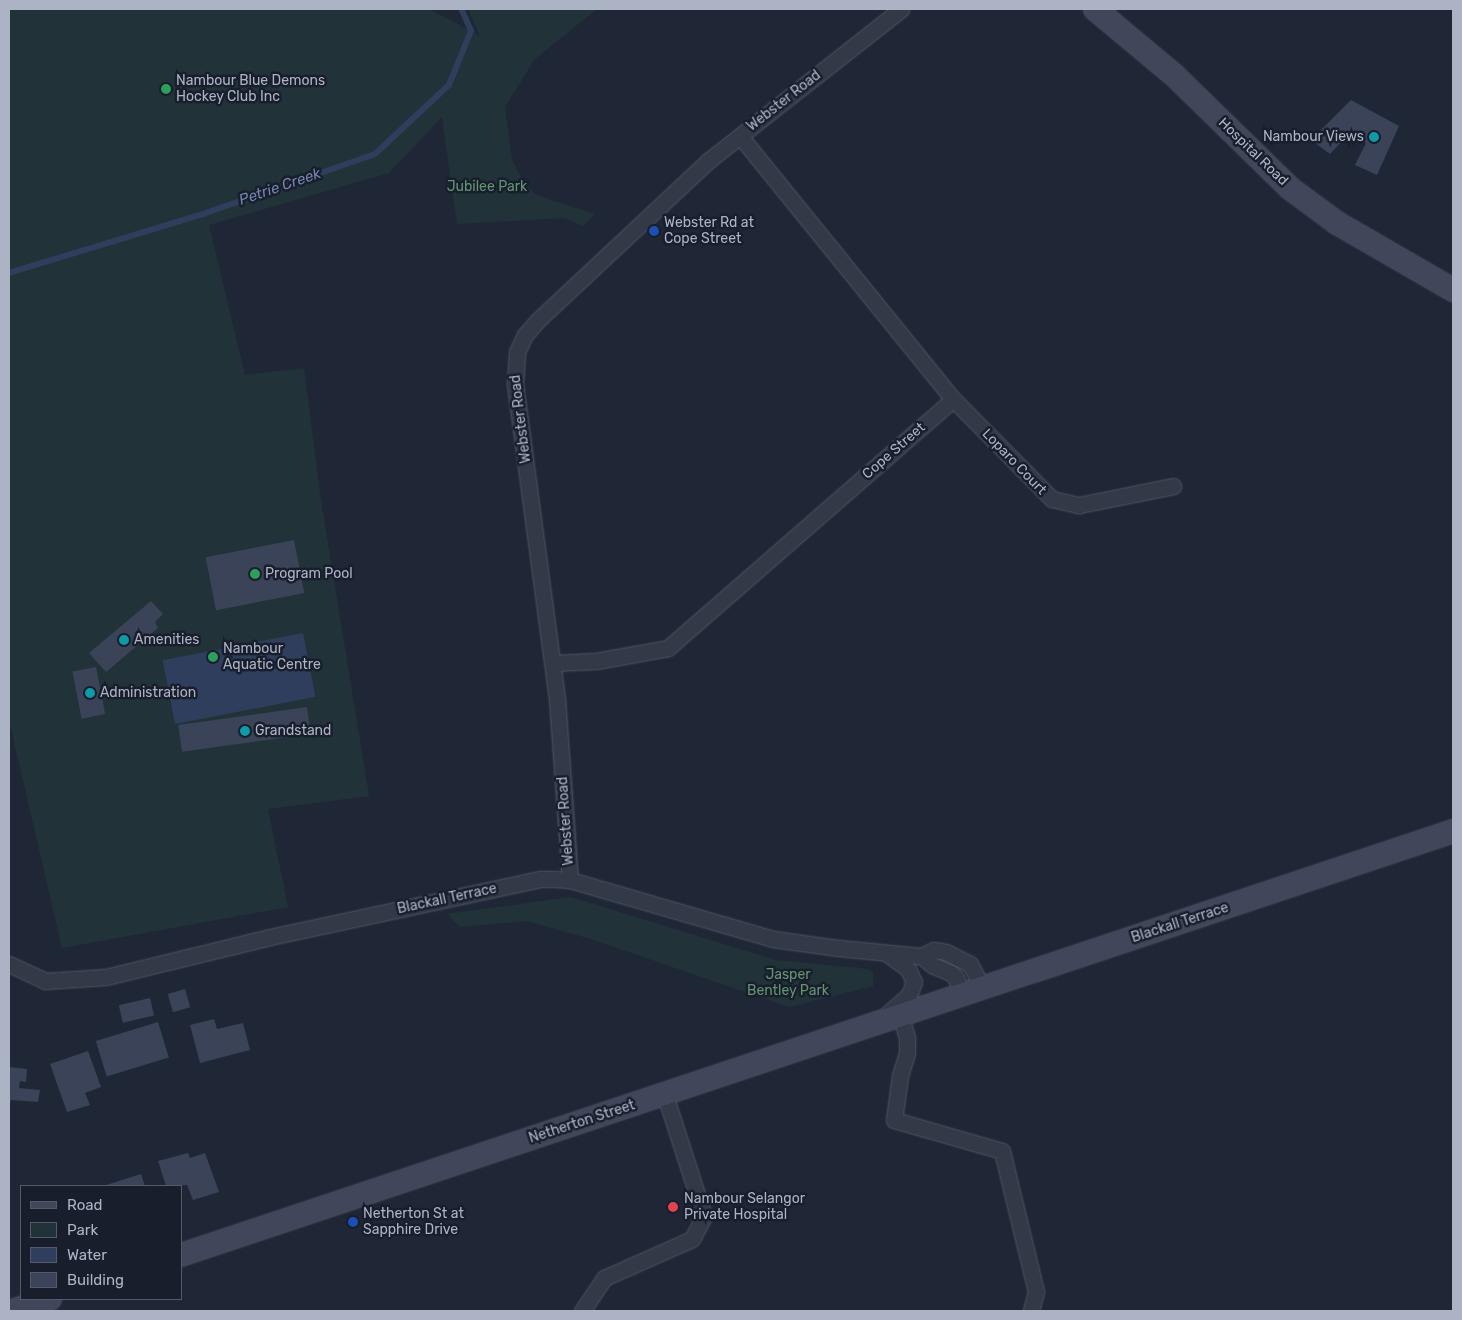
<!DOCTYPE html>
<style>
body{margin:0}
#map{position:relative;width:1462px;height:1320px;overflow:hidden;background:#1f2737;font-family:Rubik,sans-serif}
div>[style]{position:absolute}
.green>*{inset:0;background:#213338}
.water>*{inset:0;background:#303e5d;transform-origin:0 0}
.stream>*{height:5.5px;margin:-2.75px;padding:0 2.75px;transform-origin:2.75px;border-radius:2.75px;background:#303e5d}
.building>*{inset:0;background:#3a4357;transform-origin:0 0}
.roads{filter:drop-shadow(0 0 1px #505666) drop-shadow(0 0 1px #505666)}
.street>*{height:15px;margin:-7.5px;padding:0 7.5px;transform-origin:7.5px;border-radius:7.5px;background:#323947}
.secondary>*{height:22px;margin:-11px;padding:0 11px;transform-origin:11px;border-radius:11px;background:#40475b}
.dots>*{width:14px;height:14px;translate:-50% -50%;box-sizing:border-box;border:2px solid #181e2c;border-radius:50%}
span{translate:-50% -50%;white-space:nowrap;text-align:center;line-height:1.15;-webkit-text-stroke:5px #181e2c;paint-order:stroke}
.poi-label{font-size:14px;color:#acb3c5}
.left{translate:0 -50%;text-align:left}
.right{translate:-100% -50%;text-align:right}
.street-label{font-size:14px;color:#acb3c5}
.park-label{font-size:14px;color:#639573}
.water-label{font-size:15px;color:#7386ae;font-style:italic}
.frame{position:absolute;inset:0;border:10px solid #acb3c5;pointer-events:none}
.legend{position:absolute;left:20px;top:1185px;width:162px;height:115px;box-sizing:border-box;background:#181e2c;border:1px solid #535a69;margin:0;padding:6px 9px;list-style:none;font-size:15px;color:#acb3c5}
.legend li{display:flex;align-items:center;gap:10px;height:25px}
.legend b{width:25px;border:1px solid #535a69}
</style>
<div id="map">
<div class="green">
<div style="clip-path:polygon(9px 9px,429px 9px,480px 36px,468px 9px,597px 9px,535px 59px,505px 107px,512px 160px,523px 181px,536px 195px,595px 214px,583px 226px,564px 218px,457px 224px,442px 117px,389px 173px,209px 225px,245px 375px,304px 368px,320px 494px,369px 796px,268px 809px,288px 907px,62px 948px,9px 720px)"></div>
<div style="clip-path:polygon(571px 897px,775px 960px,868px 969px,873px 973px,873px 986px,789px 1007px,591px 939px,527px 921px,460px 927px,447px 914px)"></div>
</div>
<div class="water">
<div style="left:303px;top:633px;width:65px;height:143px;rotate:79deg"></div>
</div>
<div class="stream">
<div style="left:9px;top:273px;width:203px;rotate:-16.9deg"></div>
<div style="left:203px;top:214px;width:182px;rotate:-19.2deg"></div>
<div style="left:375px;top:154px;width:101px;rotate:-43deg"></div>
<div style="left:449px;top:85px;width:58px;rotate:-67.8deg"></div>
<div style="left:471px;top:31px;width:24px;rotate:-114deg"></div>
</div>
<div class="building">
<div style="clip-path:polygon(1351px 100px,1399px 126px,1377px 175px,1355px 165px,1366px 143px,1348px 135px,1330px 154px,1311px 140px)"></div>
<div style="left:294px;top:540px;width:54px;height:90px;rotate:79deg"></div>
<div style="clip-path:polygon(151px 601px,163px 614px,155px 622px,158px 628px,106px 672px,89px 653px)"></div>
<div style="left:96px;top:667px;width:48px;height:24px;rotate:79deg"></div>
<div style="left:307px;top:707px;width:27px;height:130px;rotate:82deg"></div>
<div style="left:185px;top:989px;width:19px;height:18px;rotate:74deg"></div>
<div style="left:150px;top:998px;width:18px;height:32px;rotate:77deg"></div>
<div style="clip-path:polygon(214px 1019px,217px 1029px,243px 1023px,250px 1050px,200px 1063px,190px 1025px)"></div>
<div style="left:158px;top:1022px;width:37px;height:65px;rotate:73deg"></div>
<div style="clip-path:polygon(88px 1051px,101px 1087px,85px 1093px,90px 1105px,67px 1112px,50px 1064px)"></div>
<div style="clip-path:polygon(9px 1067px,27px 1069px,26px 1082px,20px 1081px,19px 1088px,40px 1090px,38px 1102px,11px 1100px,9px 1108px)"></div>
<div style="clip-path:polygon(188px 1153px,190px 1158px,205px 1153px,219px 1192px,193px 1200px,187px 1185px,166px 1186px,158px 1161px)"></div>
<div style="clip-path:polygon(141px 1174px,145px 1186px,103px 1186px)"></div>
</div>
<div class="roads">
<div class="street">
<div style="left:740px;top:136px;width:338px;rotate:51deg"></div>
<div style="left:953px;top:399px;width:141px;rotate:45.3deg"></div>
<div style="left:1052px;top:499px;width:28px;rotate:13deg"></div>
<div style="left:1079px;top:505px;width:96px;rotate:-11.4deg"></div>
<div style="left:553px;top:663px;width:43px;rotate:-2.7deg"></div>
<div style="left:596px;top:661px;width:73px;rotate:-10.2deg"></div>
<div style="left:668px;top:648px;width:378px;rotate:-41.1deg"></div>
<div style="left:570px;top:880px;width:181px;rotate:-94.1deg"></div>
<div style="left:557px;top:699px;width:319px;rotate:-97.6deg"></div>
<div style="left:515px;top:383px;width:31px;rotate:-86deg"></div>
<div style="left:517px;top:352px;width:19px;rotate:-65deg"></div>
<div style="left:525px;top:335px;width:18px;rotate:-49deg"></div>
<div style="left:537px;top:321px;width:234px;rotate:-43.1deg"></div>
<div style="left:708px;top:161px;width:246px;rotate:-38.2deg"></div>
<div style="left:921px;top:956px;width:14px;rotate:39deg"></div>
<div style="left:932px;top:965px;width:21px;rotate:23deg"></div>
<div style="left:951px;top:973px;width:7px;rotate:45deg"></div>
<div style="left:956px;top:978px;width:18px;rotate:68deg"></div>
<div style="left:9px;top:964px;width:40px;rotate:25deg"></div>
<div style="left:45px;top:981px;width:61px;rotate:-3.8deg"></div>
<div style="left:106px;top:977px;width:169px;rotate:-13.7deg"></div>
<div style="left:270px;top:937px;width:277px;rotate:-12.1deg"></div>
<div style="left:541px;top:879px;width:13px"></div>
<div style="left:554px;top:879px;width:16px;rotate:4deg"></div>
<div style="left:570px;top:880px;width:211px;rotate:16.2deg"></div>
<div style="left:773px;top:939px;width:67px;rotate:7.8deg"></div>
<div style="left:839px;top:948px;width:82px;rotate:5.6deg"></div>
<div style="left:921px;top:956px;width:14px;rotate:-25deg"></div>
<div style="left:934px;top:950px;width:12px;rotate:9deg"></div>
<div style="left:946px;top:952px;width:27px;rotate:27deg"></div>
<div style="left:970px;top:964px;width:27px;rotate:62deg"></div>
<div style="left:885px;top:1016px;width:32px;rotate:-41deg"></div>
<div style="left:909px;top:995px;width:14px;rotate:-69deg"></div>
<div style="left:914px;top:982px;width:14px;rotate:-115deg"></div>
<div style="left:908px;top:969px;width:27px;rotate:-144deg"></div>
<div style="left:901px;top:1017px;width:22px;rotate:74deg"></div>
<div style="left:907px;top:1038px;width:15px;rotate:90deg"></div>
<div style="left:907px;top:1053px;width:24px;rotate:107deg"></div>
<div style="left:900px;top:1076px;width:44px;rotate:97.8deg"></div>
<div style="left:894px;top:1120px;width:112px;rotate:16deg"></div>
<div style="left:1002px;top:1151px;width:145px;rotate:76.4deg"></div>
<div style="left:1036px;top:1292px;width:20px;rotate:105deg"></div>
<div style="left:582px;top:1311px;width:40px;rotate:-56deg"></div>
<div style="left:604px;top:1278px;width:96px;rotate:-23.9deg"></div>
<div style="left:692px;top:1239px;width:26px;rotate:-62deg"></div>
<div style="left:704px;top:1216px;width:127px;rotate:-107.9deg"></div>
</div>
<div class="secondary">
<div style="left:1095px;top:9px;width:103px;rotate:39.9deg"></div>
<div style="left:1174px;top:75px;width:163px;rotate:44.3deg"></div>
<div style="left:1291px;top:189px;width:57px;rotate:36.5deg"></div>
<div style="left:1337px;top:223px;width:134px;rotate:30deg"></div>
<div style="left:181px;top:1255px;width:1341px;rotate:-18.43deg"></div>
<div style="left:12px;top:1311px;width:40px;rotate:-18deg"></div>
</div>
</div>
<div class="dots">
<div style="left:166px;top:89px;background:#2e9e5b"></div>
<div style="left:1374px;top:137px;background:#0f9aa8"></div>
<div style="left:654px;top:231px;background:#1a4fb4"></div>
<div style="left:255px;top:574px;background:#2e9e5b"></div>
<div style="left:124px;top:640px;background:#0f9aa8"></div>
<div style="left:213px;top:657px;background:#2e9e5b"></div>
<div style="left:90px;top:693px;background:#0f9aa8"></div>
<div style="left:245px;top:731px;background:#0f9aa8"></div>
<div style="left:673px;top:1207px;background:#e0444e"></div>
<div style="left:353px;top:1222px;background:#1a4fb4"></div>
</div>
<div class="poi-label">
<span class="left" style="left:176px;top:89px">Nambour Blue Demons<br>Hockey Club Inc</span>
<span class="right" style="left:1364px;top:137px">Nambour Views</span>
<span class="left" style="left:664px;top:231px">Webster Rd at<br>Cope Street</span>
<span class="left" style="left:265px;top:574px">Program Pool</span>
<span class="left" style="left:134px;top:640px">Amenities</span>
<span class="left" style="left:223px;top:657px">Nambour<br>Aquatic Centre</span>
<span class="left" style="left:100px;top:693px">Administration</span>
<span class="left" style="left:255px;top:731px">Grandstand</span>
<span class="left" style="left:684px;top:1207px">Nambour Selangor<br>Private Hospital</span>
<span class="left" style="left:363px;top:1222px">Netherton St at<br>Sapphire Drive</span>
</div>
<div class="street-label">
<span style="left:784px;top:101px;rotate:-38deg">Webster Road</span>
<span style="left:1253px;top:152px;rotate:44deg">Hospital Road</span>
<span style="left:521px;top:419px;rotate:-97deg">Webster Road</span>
<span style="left:894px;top:451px;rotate:-41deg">Cope Street</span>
<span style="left:1014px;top:462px;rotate:46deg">Loparo Court</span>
<span style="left:566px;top:821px;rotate:-94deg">Webster Road</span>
<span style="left:447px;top:899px;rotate:-12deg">Blackall Terrace</span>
<span style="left:1180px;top:923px;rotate:-18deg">Blackall Terrace</span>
<span style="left:582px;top:1122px;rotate:-18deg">Netherton Street</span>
</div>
<div class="park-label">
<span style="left:487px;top:187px">Jubilee Park</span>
<span style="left:788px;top:983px">Jasper<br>Bentley Park</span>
</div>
<div class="water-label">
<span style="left:280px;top:187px;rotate:-19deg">Petrie Creek</span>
</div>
<div class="frame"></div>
<ul class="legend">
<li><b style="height:6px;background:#40475b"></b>Road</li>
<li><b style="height:14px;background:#213338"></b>Park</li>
<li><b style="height:14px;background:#303e5d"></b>Water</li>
<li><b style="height:14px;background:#3a4357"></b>Building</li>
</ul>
</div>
